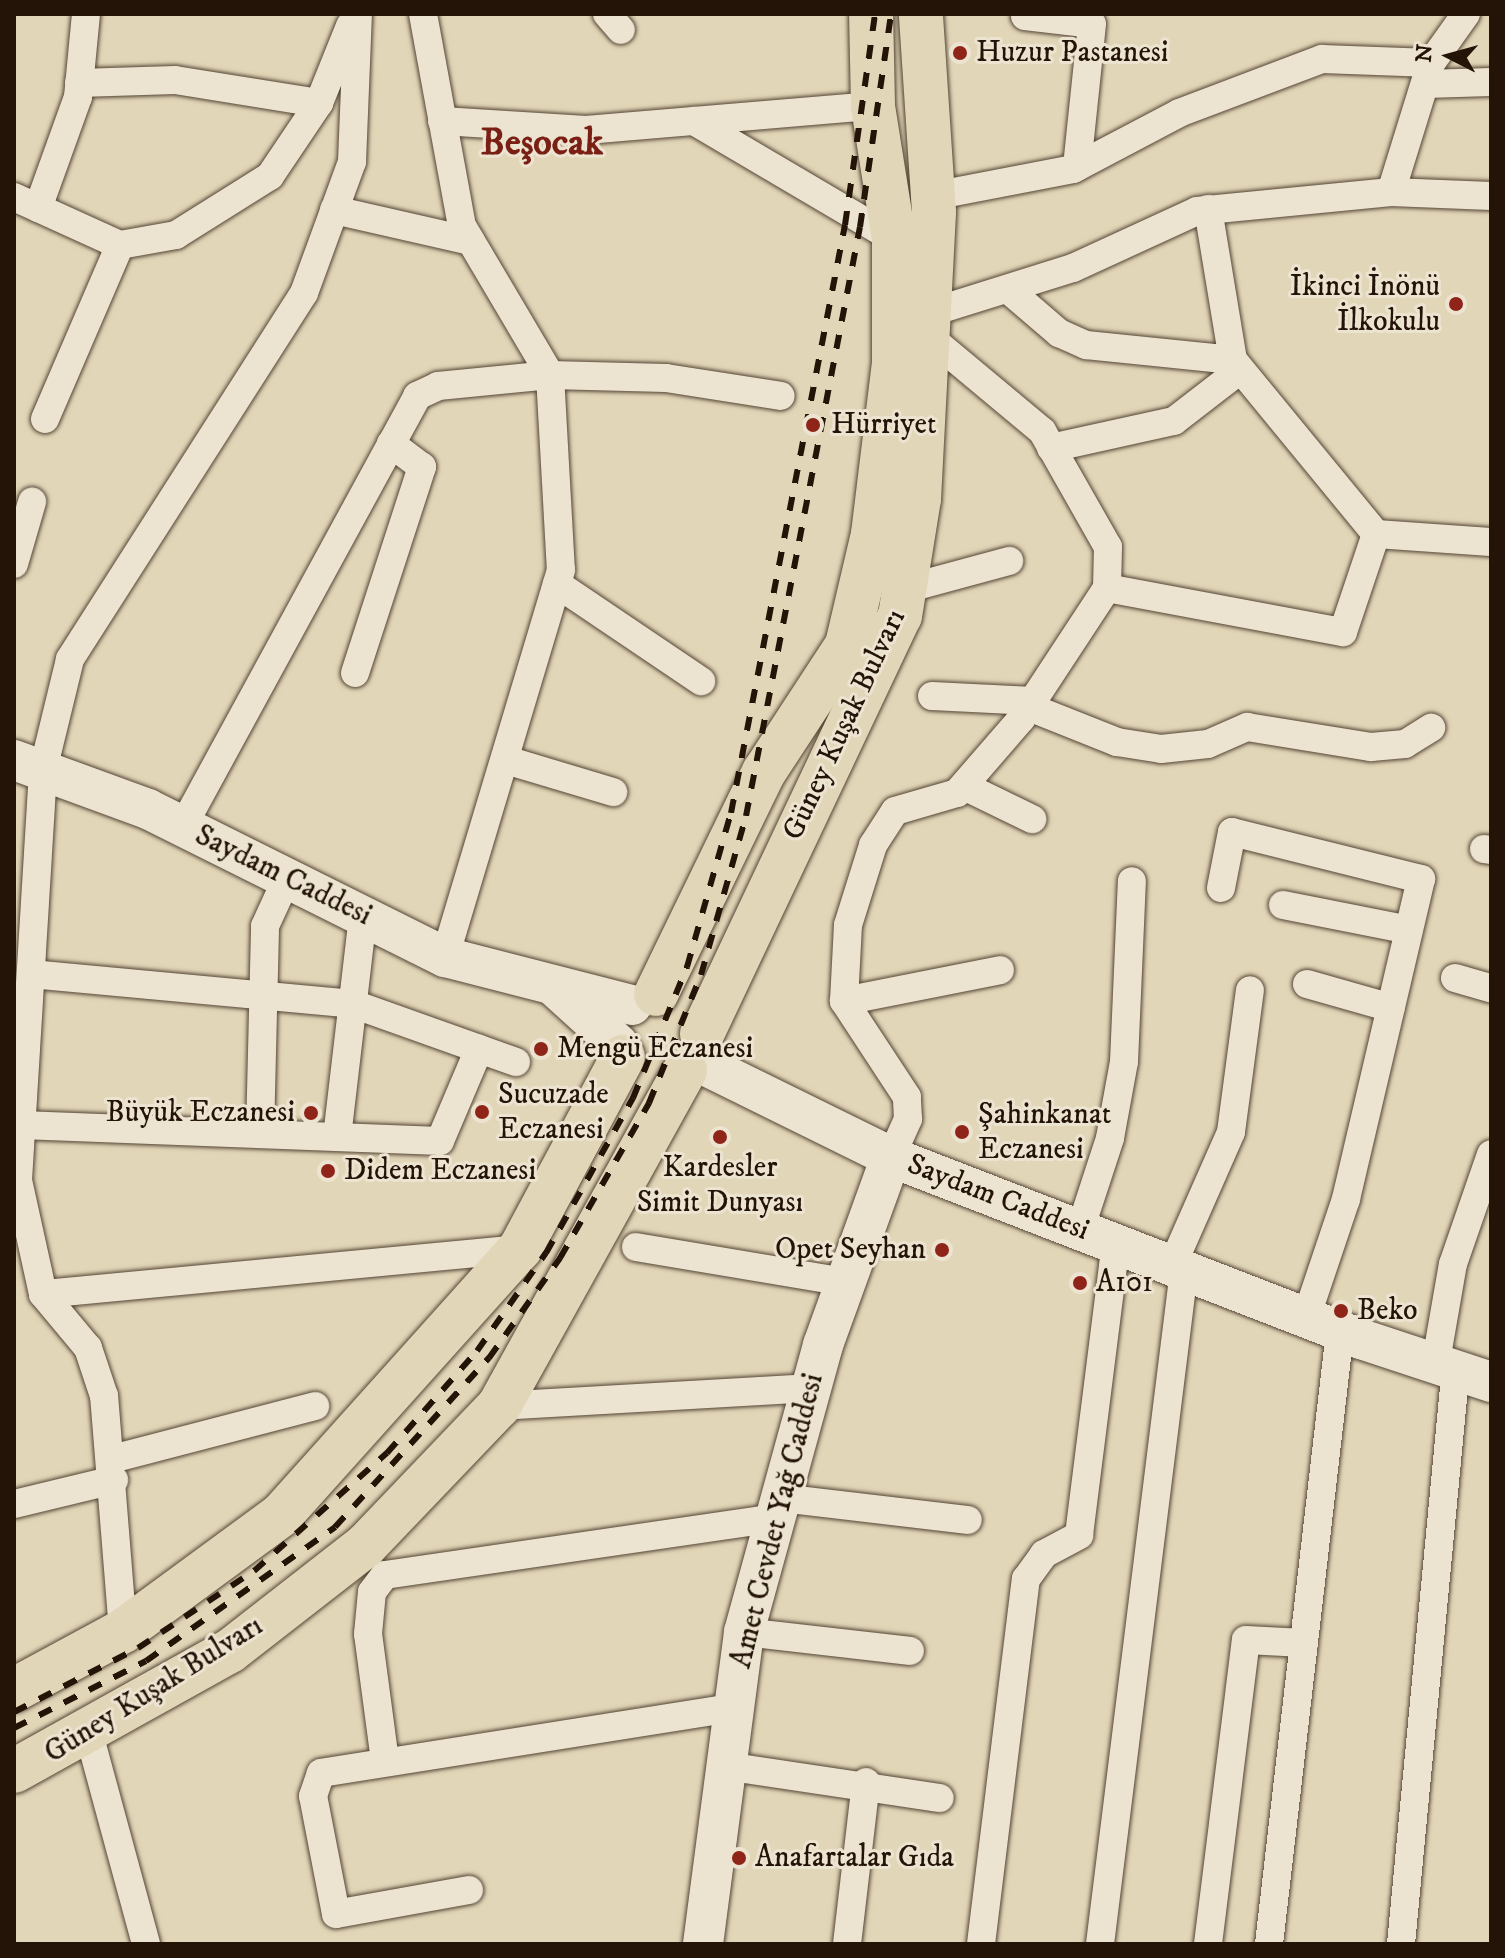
<!DOCTYPE html>
<meta charset="utf-8">
<style>
body{margin:0}
#map{position:relative;width:1505px;height:1958px;overflow:hidden;background:#e2d6b8;font-family:"IM FELL DW Pica",serif}
div>[style]{position:absolute}
.roads{filter:drop-shadow(0 0 2px #544434) drop-shadow(0 0 2px #544434)}
.minor>*{height:28px;margin:-14px;padding:0 14px;transform-origin:14px;border-radius:14px;background:#ece4d1}
.secondary>*{height:40px;margin:-20px;padding:0 20px;transform-origin:20px;border-radius:20px;background:#ece4d1}
.primary>*{height:44px;margin:-22px;padding:0 22px;transform-origin:22px;border-radius:22px;background:#e2d6b8}
.rail>*{height:6px;margin-top:-3px;transform-origin:0;background:repeating-linear-gradient(90deg,#241408 0 14px,transparent 0 28px)}
.dots>*{width:22px;height:22px;translate:-50% -50%;box-sizing:border-box;border:4px solid #ece4d1;border-radius:50%}
span{translate:-50% -50%;white-space:nowrap;text-align:center;line-height:1.15;-webkit-text-stroke:6px #ece4d1;paint-order:stroke}
.poi-label{font-size:30px;color:#241408}
.left{translate:0 -50%;text-align:left}
.right{translate:-100% -50%;text-align:right}
.street-label{font-size:30px;color:#241408}
.district-label{font-size:38px;color:#7a1f14;font-weight:700}
.frame{position:absolute;inset:0;border:16px solid #241408;pointer-events:none}
.north{position:absolute;left:1409px;top:16px;width:80px;height:80px;-webkit-text-stroke:6px #ece4d1;paint-order:stroke;rotate:276deg;font-size:22px;font-weight:700;line-height:32px;text-align:center;color:#241408}
.north::after{content:'';display:block;margin:auto;width:28px;height:36px;background:#241408;clip-path:polygon(50% 0,100% 100%,50% 72%,0 100%)}
</style>
<div id="map">
<div class="roads">
<div class="minor">
<div style="left:423px;top:14px;width:216px;rotate:79.6deg"></div>
<div style="left:462px;top:226px;width:173px;rotate:59.4deg"></div>
<div style="left:550px;top:375px;width:195px;rotate:86.8deg"></div>
<div style="left:561px;top:570px;width:404px;rotate:106.7deg"></div>
<div style="left:607px;top:14px;width:21px;rotate:49deg"></div>
<div style="left:1025px;top:16px;width:67px;rotate:6.8deg"></div>
<div style="left:1092px;top:24px;width:144px;rotate:96deg"></div>
<div style="left:79px;top:83px;width:96px;rotate:-1.8deg"></div>
<div style="left:175px;top:80px;width:146px;rotate:9.1deg"></div>
<div style="left:1425px;top:84px;width:66px;rotate:-1.7deg"></div>
<div style="left:442px;top:121px;width:144px;rotate:3.6deg"></div>
<div style="left:586px;top:130px;width:288px;rotate:-4.8deg"></div>
<div style="left:694px;top:121px;width:232px;rotate:30.5deg"></div>
<div style="left:1391px;top:192px;width:135px;rotate:-72.8deg"></div>
<div style="left:1431px;top:63px;width:60px;rotate:-54.5deg"></div>
<div style="left:933px;top:196px;width:143px;rotate:-10.9deg"></div>
<div style="left:1073px;top:169px;width:120px;rotate:-27.8deg"></div>
<div style="left:1179px;top:113px;width:153px;rotate:-20.7deg"></div>
<div style="left:1322px;top:59px;width:109px;rotate:2.1deg"></div>
<div style="left:14px;top:197px;width:116px;rotate:24.4deg"></div>
<div style="left:120px;top:245px;width:57px;rotate:-10.1deg"></div>
<div style="left:176px;top:235px;width:111px;rotate:-32.1deg"></div>
<div style="left:270px;top:176px;width:88px;rotate:-56.1deg"></div>
<div style="left:319px;top:103px;width:83px;rotate:-68.1deg"></div>
<div style="left:38px;top:208px;width:118px;rotate:-70.2deg"></div>
<div style="left:78px;top:97px;width:83px;rotate:-84.5deg"></div>
<div style="left:1208px;top:209px;width:153px;rotate:80.6deg"></div>
<div style="left:334px;top:210px;width:140px;rotate:12.8deg"></div>
<div style="left:1010px;top:291px;width:65px;rotate:40.6deg"></div>
<div style="left:1059px;top:333px;width:30px;rotate:24deg"></div>
<div style="left:1086px;top:345px;width:148px;rotate:5.8deg"></div>
<div style="left:1233px;top:360px;width:225px;rotate:50.6deg"></div>
<div style="left:1376px;top:534px;width:115px;rotate:4deg"></div>
<div style="left:929px;top:313px;width:151px;rotate:-17.4deg"></div>
<div style="left:1073px;top:268px;width:136px;rotate:-24.7deg"></div>
<div style="left:1197px;top:211px;width:195px;rotate:-5.6deg"></div>
<div style="left:1391px;top:192px;width:100px;rotate:2.3deg"></div>
<div style="left:45px;top:419px;width:189px;rotate:-66.7deg"></div>
<div style="left:1051px;top:448px;width:126px;rotate:-12.4deg"></div>
<div style="left:1174px;top:421px;width:83px;rotate:-37.7deg"></div>
<div style="left:14px;top:564px;width:65px;rotate:-73.8deg"></div>
<div style="left:557px;top:584px;width:174px;rotate:34deg"></div>
<div style="left:1107px;top:588px;width:240px;rotate:10.6deg"></div>
<div style="left:1343px;top:632px;width:103px;rotate:-71.4deg"></div>
<div style="left:905px;top:589px;width:108px;rotate:-15.1deg"></div>
<div style="left:355px;top:673px;width:217px;rotate:-72deg"></div>
<div style="left:422px;top:467px;width:39px;rotate:-143deg"></div>
<div style="left:932px;top:696px;width:101px;rotate:2.8deg"></div>
<div style="left:1029px;top:707px;width:95px;rotate:21.7deg"></div>
<div style="left:1117px;top:742px;width:45px;rotate:9deg"></div>
<div style="left:1161px;top:749px;width:47px;rotate:-6.1deg"></div>
<div style="left:1208px;top:744px;width:43px;rotate:-23.6deg"></div>
<div style="left:1247px;top:727px;width:126px;rotate:9.2deg"></div>
<div style="left:1371px;top:747px;width:34px;rotate:-5deg"></div>
<div style="left:1405px;top:744px;width:31px;rotate:-32deg"></div>
<div style="left:506px;top:760px;width:112px;rotate:16.7deg"></div>
<div style="left:964px;top:786px;width:76px;rotate:25.9deg"></div>
<div style="left:183px;top:826px;width:490px;rotate:-61.4deg"></div>
<div style="left:417px;top:396px;width:23px;rotate:-25deg"></div>
<div style="left:438px;top:386px;width:113px;rotate:-5.6deg"></div>
<div style="left:550px;top:375px;width:116px;rotate:1.5deg"></div>
<div style="left:666px;top:378px;width:116px;rotate:8.9deg"></div>
<div style="left:1484px;top:849px;width:7px;rotate:8deg"></div>
<div style="left:1221px;top:888px;width:57px;rotate:-78.9deg"></div>
<div style="left:1232px;top:832px;width:195px;rotate:14deg"></div>
<div style="left:1421px;top:879px;width:329px;rotate:103.2deg"></div>
<div style="left:1346px;top:1199px;width:126px;rotate:108.6deg"></div>
<div style="left:1283px;top:905px;width:128px;rotate:11.2deg"></div>
<div style="left:31px;top:974px;width:323px;rotate:5.3deg"></div>
<div style="left:353px;top:1004px;width:173px;rotate:19.6deg"></div>
<div style="left:1455px;top:978px;width:37px;rotate:16deg"></div>
<div style="left:1307px;top:984px;width:87px;rotate:15.9deg"></div>
<div style="left:844px;top:1001px;width:159px;rotate:-11.2deg"></div>
<div style="left:22px;top:1125px;width:418px;rotate:2.2deg"></div>
<div style="left:440px;top:1141px;width:100px;rotate:-67deg"></div>
<div style="left:260px;top:1134px;width:208px;rotate:-88.6deg"></div>
<div style="left:265px;top:926px;width:53px;rotate:-65.4deg"></div>
<div style="left:337px;top:1137px;width:223px;rotate:-83.3deg"></div>
<div style="left:891px;top:1157px;width:42px;rotate:-65.9deg"></div>
<div style="left:908px;top:1119px;width:22px;rotate:-93deg"></div>
<div style="left:907px;top:1097px;width:115px;rotate:-123.3deg"></div>
<div style="left:844px;top:1001px;width:76px;rotate:-87deg"></div>
<div style="left:848px;top:925px;width:84px;rotate:-72.6deg"></div>
<div style="left:873px;top:845px;width:40px;rotate:-57.1deg"></div>
<div style="left:895px;top:811px;width:65px;rotate:-16.2deg"></div>
<div style="left:957px;top:793px;width:98px;rotate:-49.1deg"></div>
<div style="left:1021px;top:719px;width:157px;rotate:-56.7deg"></div>
<div style="left:1107px;top:588px;width:41px;rotate:-88.6deg"></div>
<div style="left:1108px;top:547px;width:133px;rotate:-119.6deg"></div>
<div style="left:1042px;top:431px;width:148px;rotate:-140.2deg"></div>
<div style="left:1080px;top:1230px;width:97px;rotate:-71.9deg"></div>
<div style="left:1110px;top:1138px;width:77px;rotate:-79.6deg"></div>
<div style="left:1124px;top:1062px;width:181px;rotate:-87.5deg"></div>
<div style="left:636px;top:1247px;width:213px;rotate:9.5deg"></div>
<div style="left:1172px;top:1266px;width:146px;rotate:-66.2deg"></div>
<div style="left:1231px;top:1132px;width:143px;rotate:-82.4deg"></div>
<div style="left:43px;top:1294px;width:479px;rotate:-5.4deg"></div>
<div style="left:1436px;top:1361px;width:98px;rotate:-80.1deg"></div>
<div style="left:1453px;top:1264px;width:116px;rotate:-70.9deg"></div>
<div style="left:499px;top:1406px;width:313px;rotate:-3.3deg"></div>
<div style="left:112px;top:1459px;width:210px;rotate:-14.6deg"></div>
<div style="left:781px;top:1498px;width:188px;rotate:6.7deg"></div>
<div style="left:14px;top:1504px;width:103px;rotate:-13.5deg"></div>
<div style="left:123px;top:1631px;width:236px;rotate:-94.6deg"></div>
<div style="left:104px;top:1396px;width:51px;rotate:-108.4deg"></div>
<div style="left:88px;top:1348px;width:70px;rotate:-129.8deg"></div>
<div style="left:43px;top:1294px;width:117px;rotate:-102.4deg"></div>
<div style="left:18px;top:1180px;width:411px;rotate:-86.5deg"></div>
<div style="left:43px;top:770px;width:114px;rotate:-76.3deg"></div>
<div style="left:70px;top:659px;width:434px;rotate:-57.4deg"></div>
<div style="left:304px;top:293px;width:140px;rotate:-69.9deg"></div>
<div style="left:352px;top:162px;width:148px;rotate:-87.7deg"></div>
<div style="left:744px;top:1632px;width:167px;rotate:6.5deg"></div>
<div style="left:89px;top:1734px;width:218px;rotate:74.8deg"></div>
<div style="left:385px;top:1761px;width:128px;rotate:-97.6deg"></div>
<div style="left:368px;top:1634px;width:42px;rotate:-84.6deg"></div>
<div style="left:372px;top:1592px;width:21px;rotate:-53deg"></div>
<div style="left:385px;top:1575px;width:394px;rotate:-8.3deg"></div>
<div style="left:725px;top:1766px;width:217px;rotate:8.5deg"></div>
<div style="left:469px;top:1890px;width:135px;rotate:169.8deg"></div>
<div style="left:336px;top:1914px;width:120px;rotate:-101deg"></div>
<div style="left:313px;top:1796px;width:24px;rotate:-71deg"></div>
<div style="left:321px;top:1773px;width:417px;rotate:-9deg"></div>
<div style="left:847px;top:1944px;width:163px;rotate:-83.3deg"></div>
<div style="left:981px;top:1944px;width:368px;rotate:-83deg"></div>
<div style="left:1026px;top:1579px;width:31px;rotate:-54deg"></div>
<div style="left:1044px;top:1554px;width:40px;rotate:-28deg"></div>
<div style="left:1079px;top:1535px;width:293px;rotate:-82.8deg"></div>
<div style="left:1100px;top:1944px;width:678px;rotate:-82.89deg"></div>
<div style="left:1208px;top:1944px;width:306px;rotate:-82.9deg"></div>
<div style="left:1246px;top:1640px;width:58px;rotate:3deg"></div>
<div style="left:1269px;top:1944px;width:617px;rotate:-83.39deg"></div>
<div style="left:1401px;top:1944px;width:581px;rotate:-84.56deg"></div>
</div>
<div class="secondary">
<div style="left:14px;top:760px;width:143px;rotate:20.1deg"></div>
<div style="left:148px;top:809px;width:332px;rotate:26.5deg"></div>
<div style="left:445px;top:957px;width:193px;rotate:14.4deg"></div>
<div style="left:556px;top:988px;width:84px;rotate:42.1deg"></div>
<div style="left:694px;top:1060px;width:220px;rotate:26.2deg"></div>
<div style="left:891px;top:1157px;width:504px;rotate:21.17deg"></div>
<div style="left:1361px;top:1339px;width:137px;rotate:18.3deg"></div>
<div style="left:703px;top:1944px;width:315px;rotate:-82.5deg"></div>
<div style="left:744px;top:1632px;width:298px;rotate:-74.6deg"></div>
<div style="left:823px;top:1345px;width:200px;rotate:-70.1deg"></div>
</div>
<div class="primary">
<div style="left:656px;top:994px;width:247px;rotate:-64.1deg"></div>
<div style="left:764px;top:772px;width:152px;rotate:-56.8deg"></div>
<div style="left:847px;top:645px;width:114px;rotate:-76.8deg"></div>
<div style="left:873px;top:534px;width:172px;rotate:-83deg"></div>
<div style="left:894px;top:363px;width:124px;rotate:-90deg"></div>
<div style="left:894px;top:239px;width:135px;rotate:-99deg"></div>
<div style="left:873px;top:106px;width:92px;rotate:-91.2deg"></div>
<div style="left:702px;top:1034px;width:463px;rotate:-64.7deg"></div>
<div style="left:900px;top:616px;width:119px;rotate:-80.8deg"></div>
<div style="left:919px;top:499px;width:287px;rotate:-87deg"></div>
<div style="left:934px;top:212px;width:198px;rotate:-93.8deg"></div>
<div style="left:14px;top:1690px;width:124px;rotate:-28.4deg"></div>
<div style="left:123px;top:1631px;width:196px;rotate:-36.3deg"></div>
<div style="left:281px;top:1515px;width:358px;rotate:-48.1deg"></div>
<div style="left:520px;top:1249px;width:218px;rotate:-61.8deg"></div>
<div style="left:14px;top:1771px;width:247px;rotate:-29.1deg"></div>
<div style="left:230px;top:1651px;width:171px;rotate:-37.9deg"></div>
<div style="left:365px;top:1546px;width:194px;rotate:-46.3deg"></div>
<div style="left:499px;top:1406px;width:384px;rotate:-61deg"></div>
</div>
</div>
<div class="rail">
<div style="left:14px;top:1712px;width:140px;rotate:-27.3deg"></div>
<div style="left:138px;top:1648px;width:139px;rotate:-33.6deg"></div>
<div style="left:254px;top:1571px;width:178px;rotate:-41.6deg"></div>
<div style="left:387px;top:1453px;width:136px;rotate:-48.6deg"></div>
<div style="left:477px;top:1351px;width:120px;rotate:-54.9deg"></div>
<div style="left:546px;top:1253px;width:178px;rotate:-60.7deg"></div>
<div style="left:633px;top:1098px;width:142px;rotate:-67.6deg"></div>
<div style="left:687px;top:967px;width:160px;rotate:-74.1deg"></div>
<div style="left:731px;top:813px;width:599px;rotate:-79.03deg"></div>
<div style="left:845px;top:225px;width:213px;rotate:-81.9deg"></div>
<div style="left:14px;top:1728px;width:148px;rotate:-26.9deg"></div>
<div style="left:146px;top:1661px;width:232px;rotate:-35.3deg"></div>
<div style="left:335px;top:1527px;width:229px;rotate:-47.7deg"></div>
<div style="left:489px;top:1358px;width:123px;rotate:-54.6deg"></div>
<div style="left:560px;top:1258px;width:179px;rotate:-60.1deg"></div>
<div style="left:649px;top:1103px;width:138px;rotate:-67.9deg"></div>
<div style="left:701px;top:975px;width:165px;rotate:-74.2deg"></div>
<div style="left:746px;top:816px;width:600px;rotate:-79.05deg"></div>
<div style="left:860px;top:227px;width:215px;rotate:-81.7deg"></div>
</div>
<div class="dots">
<div style="left:960px;top:53px;background:#8f2418"></div>
<div style="left:1456px;top:304px;background:#8f2418"></div>
<div style="left:813px;top:425px;background:#8f2418"></div>
<div style="left:541px;top:1049px;background:#8f2418"></div>
<div style="left:482px;top:1112px;background:#8f2418"></div>
<div style="left:311px;top:1113px;background:#8f2418"></div>
<div style="left:962px;top:1132px;background:#8f2418"></div>
<div style="left:720px;top:1137px;background:#8f2418"></div>
<div style="left:328px;top:1171px;background:#8f2418"></div>
<div style="left:942px;top:1250px;background:#8f2418"></div>
<div style="left:1080px;top:1283px;background:#8f2418"></div>
<div style="left:1341px;top:1311px;background:#8f2418"></div>
<div style="left:739px;top:1858px;background:#8f2418"></div>
</div>
<div class="poi-label">
<span class="left" style="left:976px;top:53px">Huzur Pastanesi</span>
<span class="right" style="left:1440px;top:304px">İkinci İnönü<br>İlkokulu</span>
<span class="left" style="left:831px;top:425px">Hürriyet</span>
<span class="left" style="left:557px;top:1049px">Mengü Eczanesi</span>
<span class="left" style="left:498px;top:1112px">Sucuzade<br>Eczanesi</span>
<span class="right" style="left:295px;top:1113px">Büyük Eczanesi</span>
<span class="left" style="left:978px;top:1132px">Şahinkanat<br>Eczanesi</span>
<span style="left:720px;top:1185px">Kardesler<br>Simit Dunyası</span>
<span class="left" style="left:344px;top:1171px">Didem Eczanesi</span>
<span class="right" style="left:926px;top:1250px">Opet Seyhan</span>
<span class="left" style="left:1096px;top:1283px">A101</span>
<span class="left" style="left:1357px;top:1311px">Beko</span>
<span class="left" style="left:755px;top:1858px">Anafartalar Gıda</span>
</div>
<div class="street-label">
<span style="left:845px;top:725px;rotate:-65deg">Güney Kuşak Bulvarı</span>
<span style="left:283px;top:876px;rotate:26deg">Saydam Caddesi</span>
<span style="left:998px;top:1198px;rotate:21deg">Saydam Caddesi</span>
<span style="left:778px;top:1521px;rotate:-76deg">Amet Cevdet Yağ Caddesi</span>
<span style="left:154px;top:1690px;rotate:-32deg">Güney Kuşak Bulvarı</span>
</div>
<div class="district-label">
<span style="left:542px;top:144px">Beşocak</span>
</div>
<div class="frame"></div>
<div class="north">N</div>
</div>
